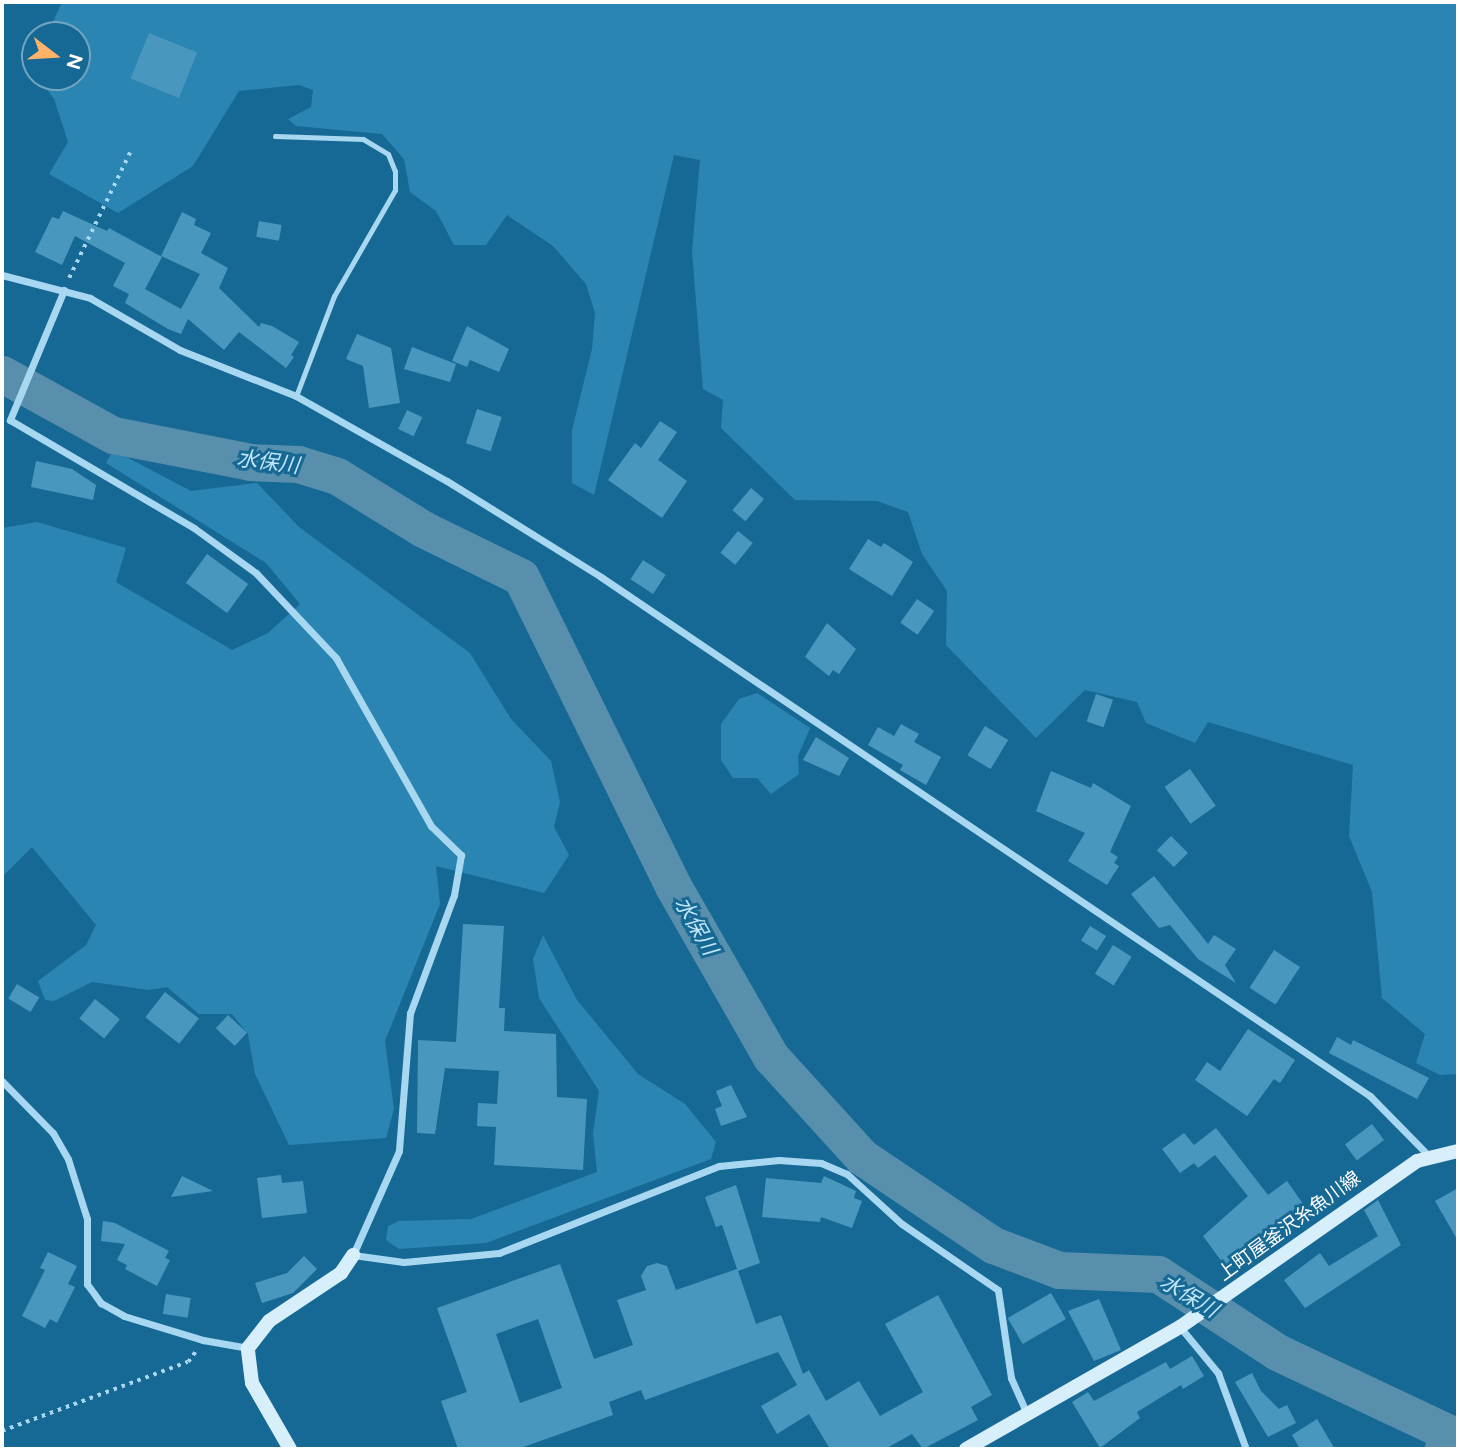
<!DOCTYPE html>
<meta charset="utf-8">
<style>
body{margin:0}
#map{position:relative;width:1460px;height:1451px;overflow:hidden;background:#176995;font-family:Figtree,"Noto Sans JP",sans-serif}
div>[style]{position:absolute}
.green>*{inset:0;background:#2a85b3}
.water>*{inset:0;background:#588fad}
.river>*{height:37px;margin:-18.5px;padding:0 18.5px;transform-origin:18.5px;border-radius:18.5px;background:#588fad}
.building>*{inset:0;background:#4997bf;transform-origin:0 0}
.path>*{height:3.5px;margin-top:-1.75px;transform-origin:0;background:repeating-linear-gradient(90deg,#a8d8f1 0 3.5px,transparent 0 8.5px)}
.lane>*{height:5px;margin:-2.5px;padding:0 2.5px;transform-origin:2.5px;border-radius:2.5px;background:#a8d8f1}
.street>*{height:7px;margin:-3.5px;padding:0 3.5px;transform-origin:3.5px;border-radius:3.5px;background:#a8d8f1}
.secondary>*{height:14px;margin:-7px;padding:0 7px;transform-origin:7px;border-radius:7px;background:#d7eefb}
span{translate:-50% -50%;white-space:nowrap;text-align:center;line-height:1.15;-webkit-text-stroke:6px #176995;paint-order:stroke}
.street-label{font-size:19px;color:#fff}
.water-label{font-size:21px;color:#c0e6f8;font-style:italic}
.frame{position:absolute;inset:0;border:4px solid #fff;pointer-events:none}
.north{position:absolute;left:21px;top:21px;width:70px;height:70px;box-sizing:border-box;background:#176995;border:2px solid #74a5bf;border-radius:50%;rotate:107deg;font-size:19px;font-weight:700;line-height:28px;text-align:center;color:#fff}
.north::after{content:'';display:block;margin:auto;width:24px;height:32px;background:#ffb368;clip-path:polygon(50% 0,100% 100%,50% 72%,0 100%)}
</style>
<div id="map">
<div class="green">
<div style="clip-path:polygon(62px 2px,1458px 2px,1458px 1074px,1440px 1075px,1416px 1063px,1425px 1034px,1382px 998px,1372px 892px,1349px 836px,1353px 765px,1208px 722px,1195px 743px,1146px 723px,1137px 702px,1085px 690px,1036px 738px,946px 645px,947px 591px,922px 554px,908px 512px,877px 501px,795px 500px,721px 428px,723px 400px,703px 389px,692px 251px,700px 160px,674px 155px,594px 495px,572px 483px,572px 430px,592px 349px,595px 313px,586px 284px,553px 246px,507px 215px,486px 245px,454px 245px,436px 211px,410px 192px,404px 159px,382px 134px,296px 126px,288px 119px,311px 107px,313px 90px,299px 85px,239px 91px,193px 166px,118px 213px,49px 174px,68px 142px,54px 99px,38px 77px,77px 77px,77px 35px,47px 35px)"></div>
<div style="clip-path:polygon(113px 450px,191px 491px,257px 483px,299px 527px,470px 653px,511px 719px,551px 761px,560px 802px,554px 827px,569px 855px,544px 893px,436px 866px,440px 904px,385px 1041px,394px 1109px,386px 1138px,289px 1145px,255px 1074px,248px 1034px,232px 1014px,199px 1014px,167px 987px,149px 990px,92px 982px,54px 1001px,45px 1000px,38px 981px,86px 945px,96px 925px,32px 847px,2px 877px,2px 528px,37px 522px,126px 548px,116px 582px,232px 650px,268px 633px,300px 604px,266px 563px,106px 463px)"></div>
<div style="clip-path:polygon(757px 693px,810px 728px,798px 756px,799px 774px,771px 794px,757px 778px,733px 778px,721px 760px,721px 724px,739px 699px)"></div>
<div style="clip-path:polygon(543px 935px,577px 1000px,638px 1074px,685px 1104px,716px 1142px,711px 1159px,486px 1243px,399px 1249px,386px 1240px,388px 1226px,399px 1221px,471px 1219px,597px 1172px,593px 1133px,599px 1091px,539px 998px,533px 959px)"></div>
</div>
<div class="water">
<div style="clip-path:polygon(1436px 1413px,1458px 1423px,1458px 1449px,1424px 1449px)"></div>
</div>
<div class="river">
<div style="left:2px;top:374px;width:127px;rotate:28.8deg"></div>
<div style="left:113px;top:435px;width:140px;rotate:11.1deg"></div>
<div style="left:250px;top:462px;width:48px;rotate:2.4deg"></div>
<div style="left:298px;top:464px;width:41px;rotate:17.1deg"></div>
<div style="left:337px;top:476px;width:101px;rotate:31.6deg"></div>
<div style="left:423px;top:529px;width:109px;rotate:26.1deg"></div>
<div style="left:521px;top:577px;width:344px;rotate:63.8deg"></div>
<div style="left:673px;top:886px;width:197px;rotate:60.2deg"></div>
<div style="left:771px;top:1057px;width:135px;rotate:47.7deg"></div>
<div style="left:862px;top:1157px;width:158px;rotate:33.9deg"></div>
<div style="left:993px;top:1245px;width:71px;rotate:20.7deg"></div>
<div style="left:1059px;top:1270px;width:99px;rotate:2.3deg"></div>
<div style="left:1158px;top:1274px;width:142px;rotate:33.2deg"></div>
<div style="left:1277px;top:1352px;width:200px;rotate:25.2deg"></div>
</div>
<div class="building">
<div style="left:149px;top:33px;width:52px;height:49px;rotate:22deg"></div>
<div style="clip-path:polygon(63px 211px,107px 231px,109px 228px,162px 257px,145px 289px,181px 309px,200px 274px,161px 256px,182px 212px,196px 219px,194px 225px,211px 233px,201px 253px,228px 268px,219px 288px,259px 327px,261px 323px,272px 326px,299px 342px,291px 355px,294px 357px,286px 368px,239px 332px,224px 350px,188px 319px,181px 334px,168px 329px,125px 303px,129px 294px,113px 286px,125px 263px,75px 236px,62px 265px,35px 252px,52px 217px,59px 219px)"></div>
<div style="left:259px;top:221px;width:23px;height:16px;rotate:10deg"></div>
<div style="clip-path:polygon(467px 326px,509px 349px,499px 372px,470px 360px,467px 367px,452px 361px)"></div>
<div style="clip-path:polygon(357px 334px,391px 348px,400px 403px,369px 408px,363px 366px,346px 359px)"></div>
<div style="clip-path:polygon(412px 347px,456px 364px,450px 382px,404px 369px)"></div>
<div style="left:477px;top:409px;width:26px;height:36px;rotate:18deg"></div>
<div style="left:407px;top:410px;width:17px;height:21px;rotate:25deg"></div>
<div style="clip-path:polygon(660px 421px,677px 432px,658px 460px,687px 481px,662px 518px,608px 480px,635px 443px,641px 448px)"></div>
<div style="clip-path:polygon(36px 461px,72px 469px,96px 485px,93px 500px,31px 487px)"></div>
<div style="left:751px;top:488px;width:17px;height:29px;rotate:40deg"></div>
<div style="left:738px;top:531px;width:19px;height:28px;rotate:39deg"></div>
<div style="clip-path:polygon(868px 539px,881px 547px,884px 543px,913px 562px,892px 596px,849px 569px)"></div>
<div style="left:207px;top:554px;width:51px;height:36px;rotate:36deg"></div>
<div style="left:643px;top:560px;width:27px;height:23px;rotate:33deg"></div>
<div style="left:917px;top:599px;width:21px;height:29px;rotate:35deg"></div>
<div style="clip-path:polygon(827px 623px,856px 649px,839px 674px,833px 670px,829px 676px,805px 657px)"></div>
<div style="left:1096px;top:694px;width:18px;height:29px;rotate:19deg"></div>
<div style="clip-path:polygon(901px 724px,919px 734px,914px 742px,941px 757px,926px 785px,900px 770px,903px 765px,868px 745px,878px 727px,894px 736px)"></div>
<div style="left:985px;top:726px;width:27px;height:34px;rotate:31deg"></div>
<div style="clip-path:polygon(816px 737px,849px 758px,839px 776px,803px 760px)"></div>
<div style="left:1190px;top:769px;width:45px;height:31px;rotate:55deg"></div>
<div style="clip-path:polygon(1051px 771px,1091px 788px,1093px 783px,1131px 806px,1110px 852px,1118px 857px,1114px 863px,1119px 866px,1107px 885px,1068px 861px,1085px 833px,1036px 811px)"></div>
<div style="left:1171px;top:836px;width:24px;height:20px;rotate:45deg"></div>
<div style="clip-path:polygon(1154px 876px,1208px 944px,1214px 935px,1236px 949px,1225px 965px,1236px 983px,1198px 959px,1170px 925px,1159px 928px,1131px 894px)"></div>
<div style="clip-path:polygon(463px 924px,504px 926px,499px 1008px,505px 1008px,504px 1031px,556px 1034px,557px 1097px,587px 1099px,583px 1170px,494px 1165px,496px 1127px,477px 1126px,478px 1103px,497px 1104px,499px 1071px,445px 1068px,435px 1134px,417px 1133px,418px 1040px,456px 1042px)"></div>
<div style="left:1090px;top:926px;width:19px;height:17px;rotate:32deg"></div>
<div style="left:1113px;top:945px;width:22px;height:34px;rotate:32deg"></div>
<div style="left:1274px;top:950px;width:31px;height:45px;rotate:33deg"></div>
<div style="left:17px;top:984px;width:26px;height:17px;rotate:31deg"></div>
<div style="left:165px;top:992px;width:43px;height:32px;rotate:38deg"></div>
<div style="left:95px;top:999px;width:32px;height:25px;rotate:39deg"></div>
<div style="left:228px;top:1015px;width:26px;height:18px;rotate:43deg"></div>
<div style="clip-path:polygon(1248px 1029px,1295px 1060px,1280px 1083px,1274px 1079px,1247px 1116px,1195px 1080px,1207px 1062px,1220px 1071px)"></div>
<div style="clip-path:polygon(1337px 1037px,1351px 1045px,1353px 1040px,1429px 1078px,1417px 1099px,1329px 1053px)"></div>
<div style="clip-path:polygon(731px 1085px,747px 1117px,721px 1126px,715px 1109px,722px 1106px,716px 1091px)"></div>
<div style="left:1372px;top:1124px;width:20px;height:34px;rotate:53deg"></div>
<div style="clip-path:polygon(1216px 1128px,1268px 1195px,1287px 1181px,1308px 1211px,1228px 1270px,1203px 1236px,1248px 1196px,1215px 1155px,1198px 1168px,1194px 1163px,1180px 1173px,1162px 1149px,1184px 1133px,1194px 1145px)"></div>
<div style="clip-path:polygon(281px 1175px,282px 1183px,303px 1181px,307px 1213px,262px 1218px,257px 1178px)"></div>
<div style="clip-path:polygon(182px 1176px,213px 1191px,171px 1197px)"></div>
<div style="clip-path:polygon(824px 1176px,856px 1191px,854px 1198px,862px 1201px,852px 1228px,821px 1217px,820px 1222px,762px 1217px,766px 1178px,821px 1183px)"></div>
<div style="clip-path:polygon(evenodd,736px 1185px,760px 1263px,738px 1271px,756px 1324px,781px 1315px,803px 1374px,809px 1370px,826px 1401px,859px 1381px,880px 1416px,923px 1392px,885px 1324px,938px 1295px,992px 1395px,971px 1407px,978px 1420px,923px 1449px,912px 1434px,885px 1449px,830px 1449px,809px 1414px,777px 1434px,761px 1406px,797px 1385px,778px 1352px,645px 1400px,641px 1390px,609px 1402px,613px 1415px,518px 1449px,458px 1449px,441px 1401px,467px 1392px,437px 1308px,560px 1264px,594px 1359px,633px 1345px,617px 1300px,646px 1290px,641px 1276px,647px 1266px,657px 1263px,667px 1266px,676px 1290px,737px 1269px,722px 1225px,716px 1227px,705px 1197px,736px 1185px,538px 1319px,562px 1388px,520px 1403px,496px 1334px,538px 1319px)"></div>
<div style="clip-path:polygon(1458px 1188px,1458px 1241px,1435px 1201px)"></div>
<div style="clip-path:polygon(1378px 1200px,1401px 1245px,1305px 1308px,1284px 1280px,1320px 1253px,1329px 1266px,1378px 1236px,1364px 1210px)"></div>
<div style="clip-path:polygon(103px 1221px,115px 1223px,169px 1251px,165px 1258px,170px 1260px,157px 1286px,125px 1269px,127px 1265px,117px 1260px,125px 1244px,101px 1241px)"></div>
<div style="clip-path:polygon(48px 1252px,77px 1266px,68px 1284px,75px 1287px,57px 1323px,50px 1319px,45px 1328px,22px 1316px,45px 1270px,40px 1268px)"></div>
<div style="clip-path:polygon(304px 1256px,317px 1269px,293px 1293px,262px 1303px,255px 1283px,287px 1273px)"></div>
<div style="left:1051px;top:1293px;width:30px;height:50px;rotate:60deg"></div>
<div style="left:166px;top:1294px;width:25px;height:20px;rotate:9deg"></div>
<div style="clip-path:polygon(1099px 1299px,1121px 1350px,1094px 1361px,1068px 1311px)"></div>
<div style="clip-path:polygon(1192px 1356px,1204px 1376px,1183px 1389px,1181px 1385px,1137px 1412px,1140px 1418px,1100px 1448px,1072px 1402px,1088px 1392px,1094px 1401px,1166px 1362px,1170px 1369px)"></div>
<div style="clip-path:polygon(1252px 1373px,1261px 1391px,1279px 1409px,1287px 1405px,1296px 1423px,1268px 1437px,1235px 1382px)"></div>
<div style="clip-path:polygon(1317px 1419px,1335px 1449px,1300px 1449px,1292px 1435px)"></div>
</div>
<div class="path">
<div style="left:69px;top:278px;width:144px;rotate:-64.1deg"></div>
<div style="left:2px;top:1431px;width:198px;rotate:-20.4deg"></div>
<div style="left:188px;top:1362px;width:14px;rotate:-54deg"></div>
</div>
<div class="lane">
<div style="left:275px;top:136px;width:88px;rotate:2deg"></div>
<div style="left:363px;top:139px;width:29px;rotate:31deg"></div>
<div style="left:388px;top:154px;width:18px;rotate:68deg"></div>
<div style="left:395px;top:171px;width:19px;rotate:90deg"></div>
<div style="left:395px;top:190px;width:122px;rotate:119.9deg"></div>
<div style="left:334px;top:296px;width:107px;rotate:110.8deg"></div>
</div>
<div class="street">
<div style="left:2px;top:275px;width:91px;rotate:14.6deg"></div>
<div style="left:90px;top:298px;width:104px;rotate:30deg"></div>
<div style="left:180px;top:350px;width:125px;rotate:21.6deg"></div>
<div style="left:296px;top:396px;width:173px;rotate:29.4deg"></div>
<div style="left:447px;top:481px;width:181px;rotate:31.9deg"></div>
<div style="left:601px;top:577px;width:928px;rotate:34.02deg"></div>
<div style="left:1370px;top:1096px;width:86px;rotate:45.5deg"></div>
<div style="left:64px;top:290px;width:141px;rotate:112.6deg"></div>
<div style="left:10px;top:420px;width:213px;rotate:30.4deg"></div>
<div style="left:194px;top:528px;width:77px;rotate:36deg"></div>
<div style="left:256px;top:573px;width:117px;rotate:46.7deg"></div>
<div style="left:336px;top:658px;width:193px;rotate:60.5deg"></div>
<div style="left:431px;top:826px;width:42px;rotate:44deg"></div>
<div style="left:461px;top:855px;width:41px;rotate:99.9deg"></div>
<div style="left:454px;top:895px;width:126px;rotate:110.4deg"></div>
<div style="left:410px;top:1013px;width:138px;rotate:94.6deg"></div>
<div style="left:399px;top:1151px;width:114px;rotate:113.9deg"></div>
<div style="left:353px;top:1255px;width:51px;rotate:7.8deg"></div>
<div style="left:404px;top:1262px;width:95px;rotate:-5.4deg"></div>
<div style="left:499px;top:1253px;width:237px;rotate:-21.6deg"></div>
<div style="left:719px;top:1166px;width:60px;rotate:-5.7deg"></div>
<div style="left:779px;top:1160px;width:42px;rotate:4.1deg"></div>
<div style="left:821px;top:1163px;width:28px;rotate:23deg"></div>
<div style="left:847px;top:1174px;width:74px;rotate:42.3deg"></div>
<div style="left:902px;top:1224px;width:116px;rotate:34.5deg"></div>
<div style="left:998px;top:1290px;width:89px;rotate:81.6deg"></div>
<div style="left:1011px;top:1378px;width:39px;rotate:66deg"></div>
<div style="left:2px;top:1081px;width:73px;rotate:45.6deg"></div>
<div style="left:53px;top:1133px;width:30px;rotate:60deg"></div>
<div style="left:68px;top:1159px;width:63px;rotate:72.4deg"></div>
<div style="left:87px;top:1219px;width:65px;rotate:90deg"></div>
<div style="left:87px;top:1284px;width:24px;rotate:54deg"></div>
<div style="left:101px;top:1303px;width:26px;rotate:29deg"></div>
<div style="left:124px;top:1316px;width:83px;rotate:16.9deg"></div>
<div style="left:203px;top:1340px;width:46px;rotate:10.1deg"></div>
<div style="left:1180px;top:1327px;width:60px;rotate:50.4deg"></div>
<div style="left:1218px;top:1373px;width:81px;rotate:69.8deg"></div>
</div>
<div class="secondary">
<div style="left:290px;top:1449px;width:76px;rotate:-119.9deg"></div>
<div style="left:252px;top:1383px;width:35px;rotate:-97deg"></div>
<div style="left:248px;top:1348px;width:34px;rotate:-52deg"></div>
<div style="left:269px;top:1321px;width:87px;rotate:-33.7deg"></div>
<div style="left:341px;top:1273px;width:22px;rotate:-56deg"></div>
<div style="left:966px;top:1449px;width:246px;rotate:-29.7deg"></div>
<div style="left:1180px;top:1327px;width:289px;rotate:-35deg"></div>
<div style="left:1417px;top:1161px;width:42px;rotate:-13.7deg"></div>
</div>
<div class="street-label">
<span style="left:1289px;top:1226px;rotate:-36deg">上町屋釜沢糸魚川線</span>
</div>
<div class="water-label">
<span style="left:268px;top:462px;rotate:7deg">水保川</span>
<span style="left:696px;top:926px;rotate:60deg">水保川</span>
<span style="left:1189px;top:1296px;rotate:31deg">水保川</span>
</div>
<div class="frame"></div>
<div class="north">N</div>
</div>
